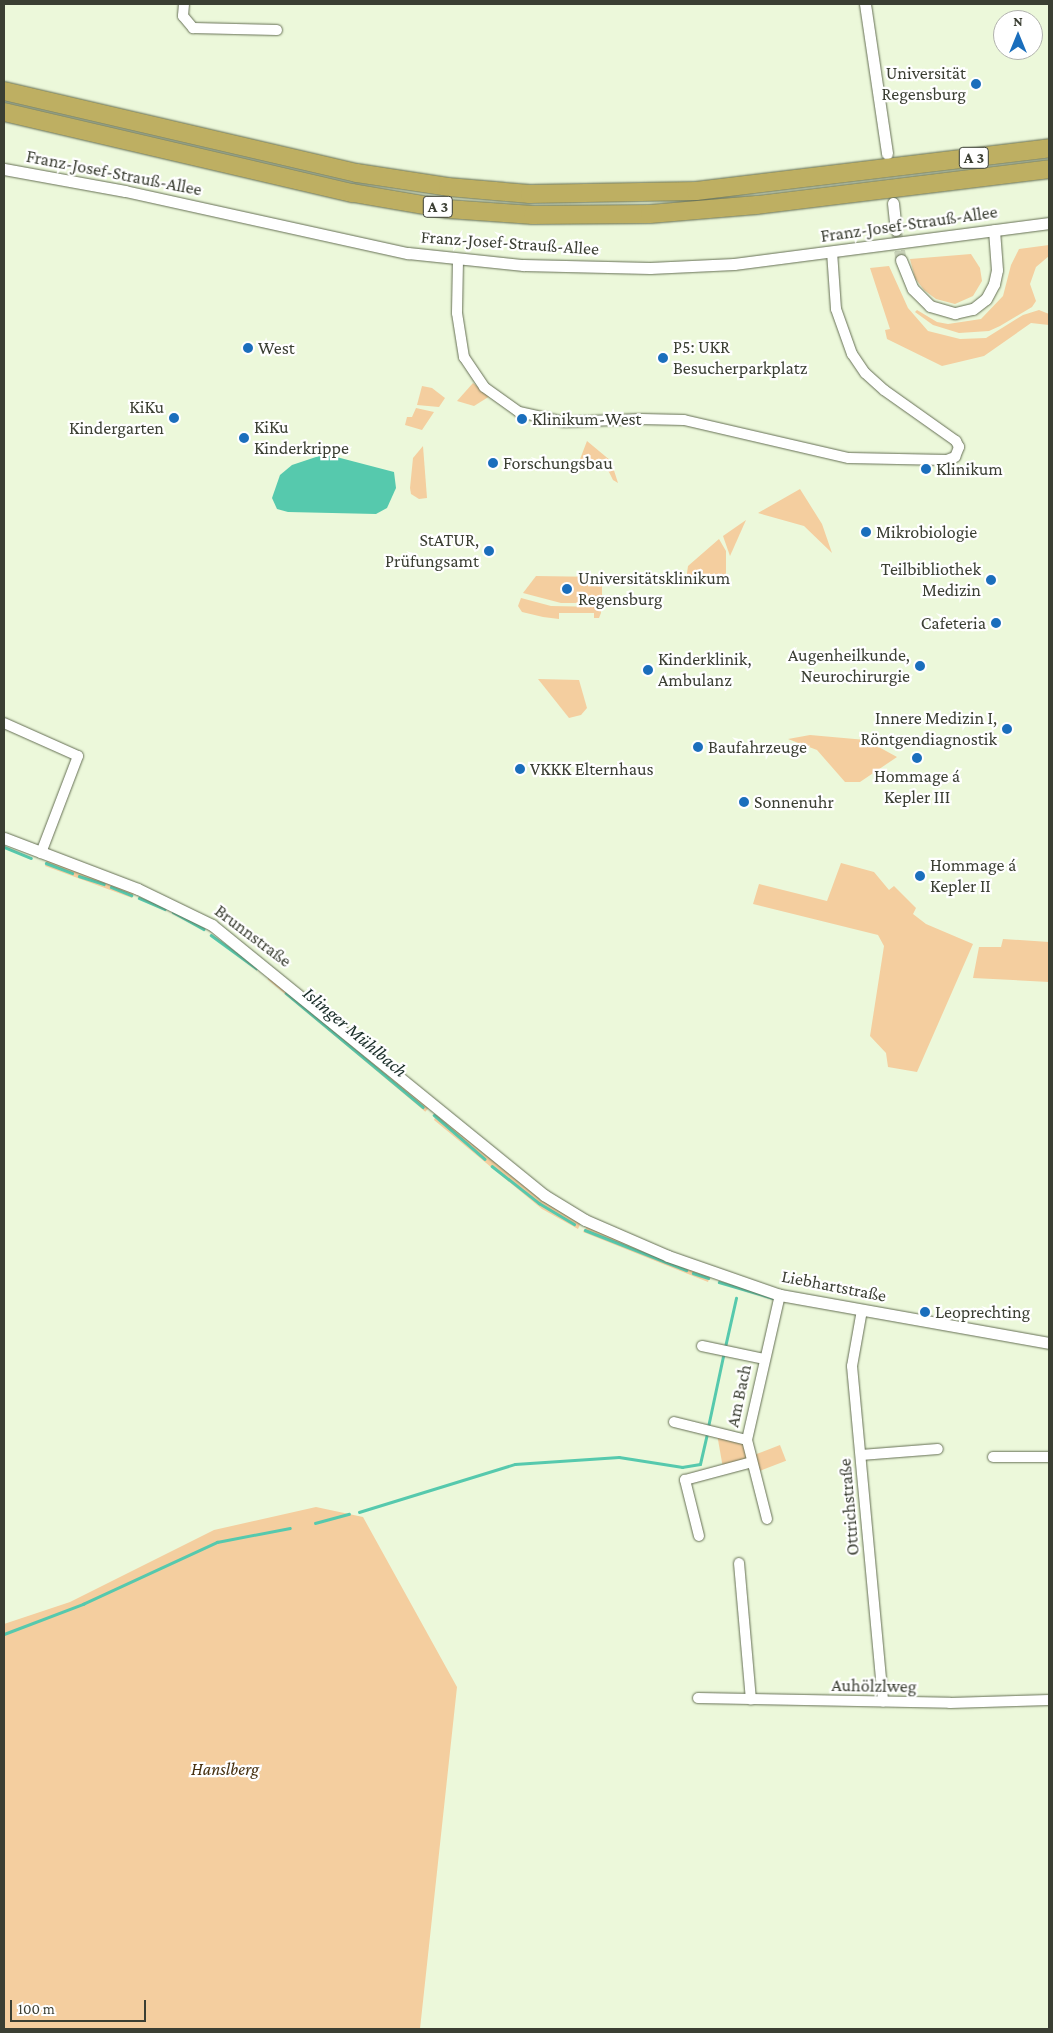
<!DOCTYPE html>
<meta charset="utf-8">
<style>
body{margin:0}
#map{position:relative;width:1053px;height:2033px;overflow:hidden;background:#ecf8da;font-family:"Crimson Pro",serif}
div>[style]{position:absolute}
.green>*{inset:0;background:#f4ce9f;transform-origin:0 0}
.water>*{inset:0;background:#56c9ad}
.stream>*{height:2.5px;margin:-1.25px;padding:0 1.25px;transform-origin:1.25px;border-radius:1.25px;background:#56c9ad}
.tertiary-tunnel>*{height:11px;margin-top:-5.5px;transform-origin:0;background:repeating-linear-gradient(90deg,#c9d3b9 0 11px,transparent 0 16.5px)}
.roads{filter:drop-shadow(0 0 1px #656f54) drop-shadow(0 0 1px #656f54)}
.minor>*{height:10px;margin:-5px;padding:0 5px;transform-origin:5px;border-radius:5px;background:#fff}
.tertiary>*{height:11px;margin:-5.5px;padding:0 5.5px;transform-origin:5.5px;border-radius:5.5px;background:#fff}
.motorway>*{height:18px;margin:-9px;padding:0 9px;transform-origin:9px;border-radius:9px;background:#beaf62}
.dots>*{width:14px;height:14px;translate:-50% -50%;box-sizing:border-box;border:2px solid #fff;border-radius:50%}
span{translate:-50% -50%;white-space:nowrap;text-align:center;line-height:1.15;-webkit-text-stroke:4.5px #fff;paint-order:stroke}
.shield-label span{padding:1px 4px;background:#fff;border:1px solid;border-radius:4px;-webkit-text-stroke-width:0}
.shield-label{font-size:16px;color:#3b3f33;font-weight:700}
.poi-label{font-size:18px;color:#3b3f33}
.right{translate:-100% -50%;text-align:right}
.left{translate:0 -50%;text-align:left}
.street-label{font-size:18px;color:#3b3f33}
.park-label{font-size:18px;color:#452f0e;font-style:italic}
.water-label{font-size:19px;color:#1a2e29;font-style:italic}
.frame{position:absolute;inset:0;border:5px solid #3b3f33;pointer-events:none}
.north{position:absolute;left:993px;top:10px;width:50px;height:50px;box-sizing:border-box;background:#fff;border:1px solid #b1b2ad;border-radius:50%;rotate:0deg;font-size:14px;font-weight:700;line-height:20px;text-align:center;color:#3b3f33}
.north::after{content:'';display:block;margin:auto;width:18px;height:22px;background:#1a6ebc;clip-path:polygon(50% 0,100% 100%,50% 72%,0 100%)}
.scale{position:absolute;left:10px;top:2000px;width:136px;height:22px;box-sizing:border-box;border:2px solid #3b3f33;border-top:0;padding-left:6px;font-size:15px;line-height:18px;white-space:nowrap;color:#3b3f33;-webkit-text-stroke:4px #fff;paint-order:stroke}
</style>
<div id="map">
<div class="green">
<div style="clip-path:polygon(1049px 245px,1049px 256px,1036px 267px,1030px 284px,1036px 301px,1032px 307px,1000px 326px,989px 331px,959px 333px,933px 325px,915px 312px,917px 310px,937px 322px,948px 324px,981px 319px,1003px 296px,1011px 265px,1019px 249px)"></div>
<div style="clip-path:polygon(971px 254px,980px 268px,982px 281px,973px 296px,955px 304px,936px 299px,924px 290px,915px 278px,910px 259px)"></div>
<div style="clip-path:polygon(889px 266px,908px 308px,928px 331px,960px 339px,986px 338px,1023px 315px,1039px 310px,1049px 314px,1049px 325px,1031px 323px,984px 356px,942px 366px,887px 339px,885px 330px,890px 329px,870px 268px)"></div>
<div style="clip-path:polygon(473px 383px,490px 396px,474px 406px,457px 401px)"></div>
<div style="clip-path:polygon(422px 386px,432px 388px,445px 398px,439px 407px,417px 405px)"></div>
<div style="clip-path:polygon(416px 408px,434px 412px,422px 430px,405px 425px,407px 417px,412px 417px)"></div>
<div style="clip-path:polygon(587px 441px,611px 461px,618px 483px,613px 480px,607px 468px,577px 467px)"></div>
<div style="clip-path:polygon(423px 446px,427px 498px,419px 499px,411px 494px,410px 488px,413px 458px)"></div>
<div style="clip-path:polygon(800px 489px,822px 524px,832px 553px,804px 526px,758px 513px)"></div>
<div style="clip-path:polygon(746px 520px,730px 556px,723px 536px)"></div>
<div style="clip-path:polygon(719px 539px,726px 551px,726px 580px,712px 577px,712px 580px,700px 580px,700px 576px,694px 576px,694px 580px,686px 580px,688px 566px)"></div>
<div style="clip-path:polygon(536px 576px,602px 577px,602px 603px,561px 603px,523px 593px)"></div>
<div style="clip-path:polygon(521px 598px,551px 606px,601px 607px,601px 613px,599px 618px,594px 618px,594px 613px,559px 613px,559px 619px,543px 617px,522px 612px,518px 606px)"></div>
<div style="clip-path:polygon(538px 679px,579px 680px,587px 708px,581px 715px,569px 718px)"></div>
<div style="clip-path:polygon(810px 735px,866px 740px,897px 757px,860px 782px,845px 782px,817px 750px,788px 739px)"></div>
<div style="clip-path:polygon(47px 859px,134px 893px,132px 898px,45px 866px)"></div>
<div style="clip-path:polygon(841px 863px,874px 872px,889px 890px,894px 886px,916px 908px,913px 914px,926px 924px,973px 944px,917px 1072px,888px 1067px,886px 1053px,870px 1036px,884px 946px,878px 935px,753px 904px,759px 884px,827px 901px)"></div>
<div style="clip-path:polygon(1003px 939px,1049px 942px,1049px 982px,973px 978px,979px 947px,1001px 947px)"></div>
<div style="left:272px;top:974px;width:206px;height:7px;rotate:40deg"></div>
<div style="clip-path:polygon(437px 1113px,581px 1222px,578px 1229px,542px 1209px,434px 1120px)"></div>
<div style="clip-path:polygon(588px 1225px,710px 1276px,708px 1282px,583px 1232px)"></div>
<div style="clip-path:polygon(717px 1434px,745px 1441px,750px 1461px,723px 1468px)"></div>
<div style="left:780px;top:1445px;width:17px;height:28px;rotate:69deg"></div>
<div style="clip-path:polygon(316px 1507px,363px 1517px,457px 1687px,420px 2029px,4px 2029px,4px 1624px,70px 1602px,214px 1530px)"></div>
</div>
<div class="water">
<div style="clip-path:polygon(325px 454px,394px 472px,396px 488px,387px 508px,376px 514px,288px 512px,277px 509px,272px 498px,280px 475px,292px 465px)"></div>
</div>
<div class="stream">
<div style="left:4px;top:847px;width:29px;rotate:22deg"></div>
<div style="left:46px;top:863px;width:28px;rotate:21deg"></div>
<div style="left:79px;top:876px;width:26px;rotate:18deg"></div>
<div style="left:111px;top:887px;width:22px;rotate:22deg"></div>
<div style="left:139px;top:898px;width:28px;rotate:23deg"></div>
<div style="left:173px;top:912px;width:35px;rotate:29deg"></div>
<div style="left:211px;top:935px;width:56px;rotate:36.3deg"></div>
<div style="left:286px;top:993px;width:178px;rotate:39.8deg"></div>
<div style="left:434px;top:1115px;width:67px;rotate:40.8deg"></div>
<div style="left:492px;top:1166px;width:60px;rotate:38.2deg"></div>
<div style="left:539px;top:1203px;width:41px;rotate:31deg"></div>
<div style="left:585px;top:1230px;width:109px;rotate:21.6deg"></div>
<div style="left:693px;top:1273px;width:16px;rotate:18deg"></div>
<div style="left:719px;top:1282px;width:56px;rotate:16.5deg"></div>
<div style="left:725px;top:1347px;width:50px;rotate:-77.3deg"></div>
<div style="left:708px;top:1427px;width:77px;rotate:-78deg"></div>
<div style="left:359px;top:1512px;width:163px;rotate:-17.1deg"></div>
<div style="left:515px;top:1464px;width:104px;rotate:-3.9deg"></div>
<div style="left:619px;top:1457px;width:64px;rotate:9deg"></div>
<div style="left:682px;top:1467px;width:18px;rotate:-9deg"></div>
<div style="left:700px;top:1464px;width:32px;rotate:-77deg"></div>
<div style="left:315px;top:1523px;width:35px;rotate:-15deg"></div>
<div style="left:4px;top:1634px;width:85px;rotate:-20.8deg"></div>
<div style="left:83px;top:1604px;width:148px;rotate:-24.8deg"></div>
<div style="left:217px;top:1542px;width:74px;rotate:-10.9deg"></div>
</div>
<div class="tertiary-tunnel">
<div style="left:897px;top:234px;width:26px;rotate:81deg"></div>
</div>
<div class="roads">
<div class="minor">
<div style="left:184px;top:4px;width:12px;rotate:95deg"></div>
<div style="left:183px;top:16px;width:16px;rotate:50deg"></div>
<div style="left:193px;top:28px;width:84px;rotate:1.4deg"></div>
<div style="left:458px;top:260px;width:53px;rotate:91.1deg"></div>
<div style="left:457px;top:313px;width:45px;rotate:81deg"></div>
<div style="left:464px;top:357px;width:36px;rotate:56deg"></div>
<div style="left:484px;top:387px;width:43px;rotate:35.5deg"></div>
<div style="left:519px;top:412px;width:46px;rotate:12.5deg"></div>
<div style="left:564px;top:422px;width:77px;rotate:-2.2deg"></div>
<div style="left:641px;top:419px;width:43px;rotate:1.3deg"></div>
<div style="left:684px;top:420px;width:169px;rotate:13deg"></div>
<div style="left:849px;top:458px;width:98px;rotate:1.2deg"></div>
<div style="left:947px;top:460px;width:9px;rotate:-21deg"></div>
<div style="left:955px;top:457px;width:11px;rotate:-68deg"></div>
<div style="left:959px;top:447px;width:7px;rotate:-117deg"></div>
<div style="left:956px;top:441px;width:88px;rotate:-144.7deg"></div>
<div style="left:884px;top:390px;width:25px;rotate:-138deg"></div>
<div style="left:865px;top:373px;width:23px;rotate:-124deg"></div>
<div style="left:852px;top:354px;width:48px;rotate:-109.6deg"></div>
<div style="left:836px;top:309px;width:57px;rotate:-94deg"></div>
<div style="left:4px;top:723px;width:81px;rotate:24deg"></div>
<div style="left:78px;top:756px;width:104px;rotate:110.9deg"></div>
<div style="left:862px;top:1310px;width:57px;rotate:100.1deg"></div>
<div style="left:852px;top:1366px;width:337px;rotate:84.7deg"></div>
<div style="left:702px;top:1346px;width:63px;rotate:11.8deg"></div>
<div style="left:674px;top:1422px;width:75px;rotate:13.9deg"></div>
<div style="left:861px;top:1455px;width:77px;rotate:-4.5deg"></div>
<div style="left:993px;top:1457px;width:56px"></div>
<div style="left:767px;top:1519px;width:81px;rotate:-104.2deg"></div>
<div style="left:747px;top:1440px;width:149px;rotate:-77.2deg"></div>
<div style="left:699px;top:1536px;width:58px;rotate:-104deg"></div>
<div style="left:685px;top:1480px;width:69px;rotate:-15deg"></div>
<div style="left:739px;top:1563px;width:137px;rotate:85deg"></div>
<div style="left:698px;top:1698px;width:252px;rotate:1.1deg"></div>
<div style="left:950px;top:1703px;width:99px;rotate:-1.7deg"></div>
</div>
<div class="tertiary">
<div style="left:865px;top:4px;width:151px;rotate:81.6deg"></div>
<div style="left:4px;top:169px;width:123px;rotate:10.3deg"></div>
<div style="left:125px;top:191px;width:290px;rotate:12.4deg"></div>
<div style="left:408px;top:253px;width:116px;rotate:6deg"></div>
<div style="left:523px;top:265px;width:127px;rotate:1.4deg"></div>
<div style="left:650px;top:268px;width:84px;rotate:-2.7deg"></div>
<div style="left:734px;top:264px;width:318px;rotate:-7.4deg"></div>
<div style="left:893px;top:203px;width:27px;rotate:84deg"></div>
<div style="left:901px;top:260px;width:31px;rotate:68deg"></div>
<div style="left:913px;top:289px;width:24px;rotate:45deg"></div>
<div style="left:930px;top:306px;width:26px;rotate:16deg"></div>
<div style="left:955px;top:313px;width:18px;rotate:-13deg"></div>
<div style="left:973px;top:309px;width:16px;rotate:-38deg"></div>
<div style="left:986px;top:299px;width:17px;rotate:-62deg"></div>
<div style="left:994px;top:284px;width:14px;rotate:-78deg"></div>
<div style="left:997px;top:270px;width:40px;rotate:-94.3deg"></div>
<div style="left:4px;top:838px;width:143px;rotate:20.8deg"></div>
<div style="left:138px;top:889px;width:82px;rotate:25.9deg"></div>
<div style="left:212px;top:925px;width:428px;rotate:39.1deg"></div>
<div style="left:544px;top:1195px;width:48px;rotate:31.4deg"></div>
<div style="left:585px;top:1220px;width:90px;rotate:23.4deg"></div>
<div style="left:668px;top:1256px;width:119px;rotate:19.2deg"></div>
<div style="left:780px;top:1295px;width:273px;rotate:10.1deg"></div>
</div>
<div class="motorway">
<div style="left:4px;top:91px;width:362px;rotate:13.1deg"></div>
<div style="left:357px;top:173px;width:92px;rotate:8.7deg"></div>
<div style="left:448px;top:187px;width:82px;rotate:4.9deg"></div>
<div style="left:530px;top:194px;width:166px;rotate:-1deg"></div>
<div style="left:696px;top:191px;width:356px;rotate:-6.9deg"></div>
<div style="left:4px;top:112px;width:358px;rotate:13.1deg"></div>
<div style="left:353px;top:193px;width:96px;rotate:9.6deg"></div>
<div style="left:448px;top:209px;width:85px;rotate:4deg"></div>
<div style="left:533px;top:215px;width:117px;rotate:-0.5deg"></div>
<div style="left:650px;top:214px;width:107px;rotate:-4.8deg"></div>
<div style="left:757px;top:205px;width:294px;rotate:-7deg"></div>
</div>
</div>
<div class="dots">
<div style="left:976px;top:84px;background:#1a6ebc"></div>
<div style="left:248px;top:348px;background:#1a6ebc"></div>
<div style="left:663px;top:358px;background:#1a6ebc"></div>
<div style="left:174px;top:418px;background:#1a6ebc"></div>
<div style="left:522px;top:419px;background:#1a6ebc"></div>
<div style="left:244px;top:438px;background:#1a6ebc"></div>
<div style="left:493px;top:463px;background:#1a6ebc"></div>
<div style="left:926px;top:469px;background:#1a6ebc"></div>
<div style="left:866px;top:532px;background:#1a6ebc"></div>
<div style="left:489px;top:551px;background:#1a6ebc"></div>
<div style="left:991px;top:580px;background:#1a6ebc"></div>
<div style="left:567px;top:589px;background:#1a6ebc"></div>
<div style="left:996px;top:623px;background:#1a6ebc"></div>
<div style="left:920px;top:666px;background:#1a6ebc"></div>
<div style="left:648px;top:670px;background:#1a6ebc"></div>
<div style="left:1007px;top:729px;background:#1a6ebc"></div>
<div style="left:698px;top:747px;background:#1a6ebc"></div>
<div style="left:917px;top:758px;background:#1a6ebc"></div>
<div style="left:520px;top:769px;background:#1a6ebc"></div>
<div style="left:744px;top:802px;background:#1a6ebc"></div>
<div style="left:920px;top:876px;background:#1a6ebc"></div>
<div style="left:925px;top:1312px;background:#1a6ebc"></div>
</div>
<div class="shield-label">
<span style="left:974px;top:158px">A 3</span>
<span style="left:438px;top:207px">A 3</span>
</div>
<div class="poi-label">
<span class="right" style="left:966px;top:84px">Universität<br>Regensburg</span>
<span class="left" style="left:258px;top:348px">West</span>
<span class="left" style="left:673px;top:358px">P5: UKR<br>Besucherparkplatz</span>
<span class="right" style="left:164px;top:418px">KiKu<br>Kindergarten</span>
<span class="left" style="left:532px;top:419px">Klinikum-West</span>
<span class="left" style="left:254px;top:438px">KiKu<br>Kinderkrippe</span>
<span class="left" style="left:503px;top:463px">Forschungsbau</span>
<span class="left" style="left:936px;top:469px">Klinikum</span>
<span class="left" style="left:876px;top:532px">Mikrobiologie</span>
<span class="right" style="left:479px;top:551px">StATUR,<br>Prüfungsamt</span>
<span class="right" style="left:981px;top:580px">Teilbibliothek<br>Medizin</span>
<span class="left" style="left:578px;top:589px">Universitätsklinikum<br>Regensburg</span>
<span class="right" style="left:986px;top:623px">Cafeteria</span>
<span class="right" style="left:910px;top:666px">Augenheilkunde,<br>Neurochirurgie</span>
<span class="left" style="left:658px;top:670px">Kinderklinik,<br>Ambulanz</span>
<span class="right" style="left:997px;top:729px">Innere Medizin I,<br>Röntgendiagnostik</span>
<span class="left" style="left:708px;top:747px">Baufahrzeuge</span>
<span class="left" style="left:530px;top:769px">VKKK Elternhaus</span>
<span style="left:917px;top:787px">Hommage á<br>Kepler III</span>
<span class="left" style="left:754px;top:802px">Sonnenuhr</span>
<span class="left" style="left:930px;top:876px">Hommage á<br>Kepler II</span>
<span class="left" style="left:935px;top:1312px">Leoprechting</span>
</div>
<div class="street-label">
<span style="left:114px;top:173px;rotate:11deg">Franz-Josef-Strauß-Allee</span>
<span style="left:909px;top:224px;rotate:-8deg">Franz-Josef-Strauß-Allee</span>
<span style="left:510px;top:243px;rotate:4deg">Franz-Josef-Strauß-Allee</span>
<span style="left:253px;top:936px;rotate:37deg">Brunnstraße</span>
<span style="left:834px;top:1286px;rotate:11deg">Liebhartstraße</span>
<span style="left:739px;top:1396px;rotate:-78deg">Am Bach</span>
<span style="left:849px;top:1507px;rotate:-95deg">Ottrichstraße</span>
<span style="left:874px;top:1686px;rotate:1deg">Auhölzlweg</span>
</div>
<div class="park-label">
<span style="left:225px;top:1769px">Hanslberg</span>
</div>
<div class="water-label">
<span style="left:355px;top:1032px;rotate:40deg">Islinger Mühlbach</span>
</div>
<div class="frame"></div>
<div class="north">N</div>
<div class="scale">100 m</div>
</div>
